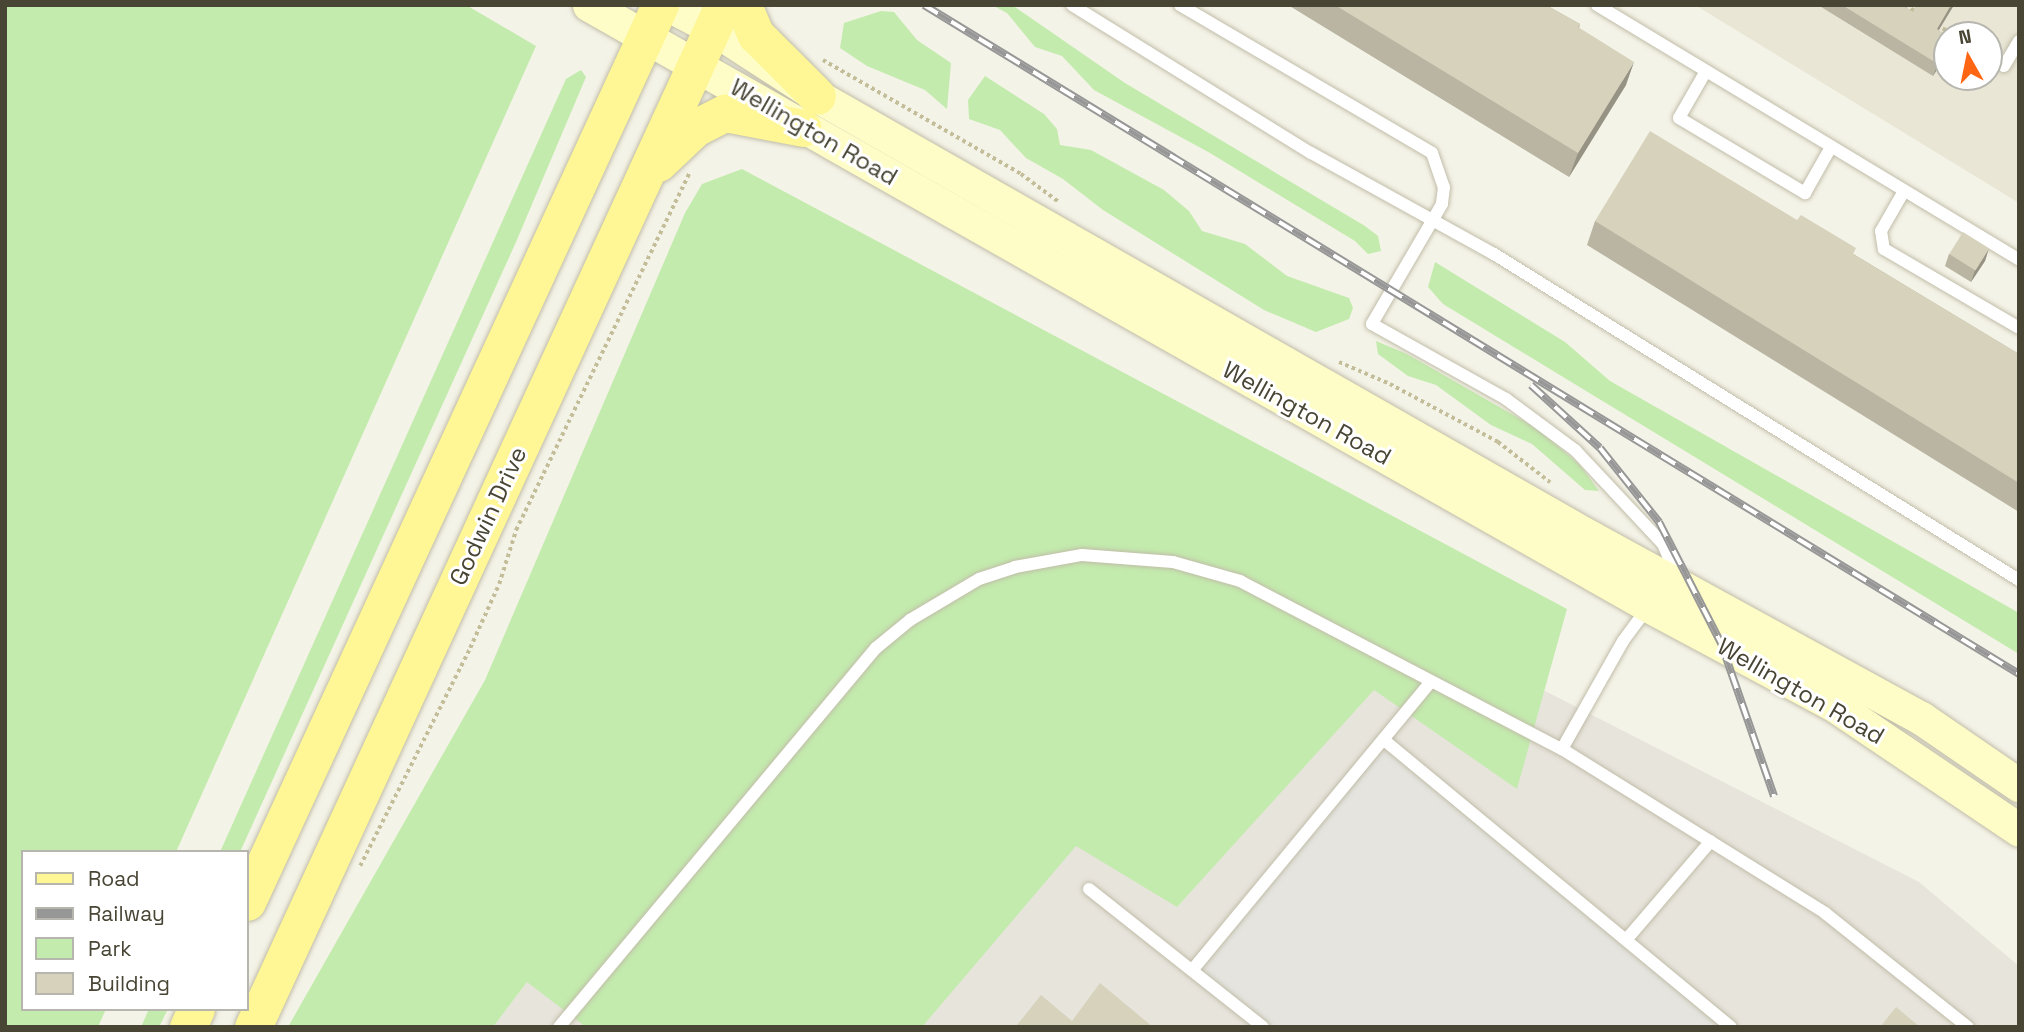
<!DOCTYPE html>
<style>
body{margin:0}
#map{position:relative;width:2024px;height:1032px;overflow:hidden;background:#f4f3e7;font-family:"Space Grotesk",sans-serif}
div>[style]{position:absolute}
.residential>*{inset:0;background:#e9e6d5}
.industrial>*{inset:0;background:#e7e4dc}
.green>*{inset:0;background:#c3ebad}
.parking>*{inset:0;background:#e5e4df}
.path>*{height:3.5px;margin-top:-1.75px;transform-origin:0;background:repeating-linear-gradient(90deg,#c3bd99 0 3.5px,transparent 0 7px)}
.roads{filter:drop-shadow(0 0 2px #c1bda9) drop-shadow(0 0 2px #c1bda9)}
.service>*{height:12px;margin:-6px;padding:0 6px;transform-origin:6px;border-radius:6px;background:#fff}
.secondary>*{height:33px;margin:-16.5px;padding:0 16.5px;transform-origin:16.5px;border-radius:16.5px;background:#fffdc7}
.primary>*{height:37px;margin:-18.5px;padding:0 18.5px;transform-origin:18.5px;border-radius:18.5px;background:#fff696}
.rail>*{height:8px;margin-top:-4px;transform-origin:0;background:repeating-linear-gradient(90deg,#fff 0 16px,#979797 0 32px);box-sizing:border-box;border-block:2px solid #979797}
.wall>*{inset:0;background:#b9b5a2}
.shaded-wall>*{inset:0;background:#969384}
.building>*{inset:0;background:#d7d2bc;transform-origin:0 0}
span{translate:-50% -50%;white-space:nowrap;text-align:center;line-height:1.15;-webkit-text-stroke:6px #fff;paint-order:stroke}
.street-label{font-size:24px;color:#484535}
.frame{position:absolute;inset:0;border:7px solid #484535;pointer-events:none}
.legend{position:absolute;left:21px;top:850px;width:228px;height:161px;box-sizing:border-box;background:#fff;border:2px solid #b6b5ae;margin:0;padding:9px 12px;list-style:none;font-size:21px;color:#484535}
.legend li{display:flex;align-items:center;gap:14px;height:35px}
.legend b{width:35px;border:2px solid #b6b5ae}
.north{position:absolute;left:1933px;top:21px;width:70px;height:70px;box-sizing:border-box;background:#fff;border:2px solid #b6b5ae;border-radius:50%;rotate:351deg;font-size:19px;font-weight:700;line-height:28px;text-align:center;color:#484535}
.north::after{content:'';display:block;margin:auto;width:24px;height:32px;background:#ff6614;clip-path:polygon(50% 0,100% 100%,50% 72%,0 100%)}
</style>
<div id="map">
<div class="residential">
<div style="clip-path:polygon(evenodd,1695px 5px,2019px 5px,2019px 203px,1695px 5px,1947px 35px,1989px 35px,1989px 77px,1947px 77px,1947px 35px)"></div>
</div>
<div class="industrial">
<div style="clip-path:polygon(1373px 603px,1919px 882px,2019px 966px,2019px 1027px,493px 1027px,527px 982px)"></div>
</div>
<div class="green">
<div style="clip-path:polygon(5px 5px,466px 5px,536px 46px,176px 852px,23px 852px,23px 1009px,106px 1009px,98px 1027px,5px 1027px)"></div>
<div style="clip-path:polygon(992px 5px,1012px 5px,1125px 83px,1365px 226px,1378px 236px,1381px 251px,1368px 254px,1355px 241px,1210px 153px,1094px 90px,1062px 56px,1035px 47px,1007px 13px)"></div>
<div style="clip-path:polygon(881px 11px,894px 12px,917px 40px,951px 63px,947px 109px,925px 90px,867px 66px,840px 48px,844px 23px)"></div>
<div style="clip-path:polygon(581px 70px,586px 77px,516px 242px,240px 852px,220px 852px,566px 79px)"></div>
<div style="clip-path:polygon(985px 76px,1044px 114px,1057px 129px,1060px 145px,1091px 150px,1164px 190px,1189px 211px,1202px 231px,1245px 244px,1287px 276px,1349px 298px,1353px 308px,1349px 319px,1316px 332px,1264px 310px,1103px 210px,1063px 179px,1026px 158px,1000px 130px,969px 119px,968px 100px)"></div>
<div style="clip-path:polygon(742px 169px,1567px 609px,1517px 789px,1374px 690px,1177px 907px,1076px 846px,922px 1027px,586px 1027px,527px 982px,493px 1027px,288px 1027px,485px 680px,685px 213px,702px 184px)"></div>
<div style="clip-path:polygon(1435px 262px,1565px 342px,1610px 381px,2019px 613px,2019px 654px,1443px 304px,1428px 287px)"></div>
<div style="clip-path:polygon(1376px 341px,1407px 354px,1538px 429px,1580px 465px,1599px 491px,1585px 490px,1532px 444px,1491px 425px,1436px 385px,1408px 376px,1378px 354px)"></div>
<div style="clip-path:polygon(149px 1009px,168px 1009px,159px 1027px,141px 1027px)"></div>
</div>
<div class="parking">
<div style="clip-path:polygon(1384px 740px,1731px 1027px,1263px 1027px,1194px 968px)"></div>
</div>
<div class="path">
<div style="left:1905px;top:5px;width:12px;rotate:31deg"></div>
<div style="left:1937px;top:25px;width:20px;rotate:30deg"></div>
<div style="left:823px;top:60px;width:228px;rotate:29.9deg"></div>
<div style="left:1021px;top:174px;width:47px;rotate:36.4deg"></div>
<div style="left:1339px;top:362px;width:56px;rotate:23.3deg"></div>
<div style="left:1390px;top:384px;width:123px;rotate:28.2deg"></div>
<div style="left:1498px;top:442px;width:66px;rotate:37.6deg"></div>
<div style="left:360px;top:866px;width:244px;rotate:-63.2deg"></div>
<div style="left:470px;top:648px;width:70px;rotate:-65.6deg"></div>
<div style="left:499px;top:584px;width:57px;rotate:-72.5deg"></div>
<div style="left:516px;top:530px;width:398px;rotate:-64.1deg"></div>
</div>
<div class="roads">
<div class="service">
<div style="left:1072px;top:5px;width:281px;rotate:31.8deg"></div>
<div style="left:1311px;top:153px;width:209px;rotate:28.9deg"></div>
<div style="left:1494px;top:254px;width:618px;rotate:31.84deg"></div>
<div style="left:1180px;top:5px;width:292px;rotate:30.4deg"></div>
<div style="left:1432px;top:153px;width:36px;rotate:71deg"></div>
<div style="left:1444px;top:187px;width:17px;rotate:97deg"></div>
<div style="left:1442px;top:204px;width:139px;rotate:120.3deg"></div>
<div style="left:1372px;top:324px;width:154px;rotate:29.2deg"></div>
<div style="left:1506px;top:399px;width:86px;rotate:36.5deg"></div>
<div style="left:1575px;top:450px;width:129px;rotate:46.9deg"></div>
<div style="left:1663px;top:544px;width:36px;rotate:67deg"></div>
<div style="left:1597px;top:5px;width:493px;rotate:31.1deg"></div>
<div style="left:2004px;top:66px;width:29px;rotate:-59deg"></div>
<div style="left:1706px;top:71px;width:54px;rotate:119.9deg"></div>
<div style="left:1679px;top:118px;width:147px;rotate:30.8deg"></div>
<div style="left:1805px;top:193px;width:53px;rotate:-60.5deg"></div>
<div style="left:1904px;top:191px;width:46px;rotate:119.9deg"></div>
<div style="left:1881px;top:231px;width:18px;rotate:81deg"></div>
<div style="left:1884px;top:249px;width:156px;rotate:30.3deg"></div>
<div style="left:1384px;top:740px;width:450px;rotate:39.6deg"></div>
<div style="left:1562px;top:749px;width:124px;rotate:-60.5deg"></div>
<div style="left:1623px;top:641px;width:44px;rotate:-53.4deg"></div>
<div style="left:1089px;top:889px;width:222px;rotate:38.4deg"></div>
<div style="left:1626px;top:940px;width:130px;rotate:-49.4deg"></div>
<div style="left:1194px;top:968px;width:370px;rotate:-50.4deg"></div>
<div style="left:559px;top:1027px;width:494px;rotate:-50.1deg"></div>
<div style="left:876px;top:648px;width:44px;rotate:-39.5deg"></div>
<div style="left:910px;top:620px;width:80px;rotate:-30.7deg"></div>
<div style="left:979px;top:579px;width:38px;rotate:-18deg"></div>
<div style="left:1015px;top:567px;width:68px;rotate:-10.2deg"></div>
<div style="left:1082px;top:555px;width:91px;rotate:4.4deg"></div>
<div style="left:1173px;top:562px;width:70px;rotate:15.8deg"></div>
<div style="left:1240px;top:581px;width:363px;rotate:27.6deg"></div>
<div style="left:1562px;top:749px;width:310px;rotate:31.9deg"></div>
<div style="left:1825px;top:913px;width:183px;rotate:38.6deg"></div>
</div>
<div class="secondary">
<div style="left:589px;top:5px;width:1219px;rotate:29.55deg"></div>
<div style="left:1649px;top:606px;width:210px;rotate:28.2deg"></div>
<div style="left:1834px;top:705px;width:223px;rotate:34deg"></div>
<div style="left:668px;top:5px;width:50px;rotate:27.6deg"></div>
<div style="left:712px;top:28px;width:125px;rotate:32.9deg"></div>
<div style="left:817px;top:96px;width:892px;rotate:29.7deg"></div>
<div style="left:1592px;top:538px;width:375px;rotate:28.7deg"></div>
<div style="left:1921px;top:718px;width:119px;rotate:34.4deg"></div>
</div>
<div class="primary">
<div style="left:743px;top:5px;width:33px;rotate:67deg"></div>
<div style="left:756px;top:35px;width:86px;rotate:45deg"></div>
<div style="left:658px;top:163px;width:51px;rotate:-43.4deg"></div>
<div style="left:695px;top:128px;width:34px;rotate:-27deg"></div>
<div style="left:725px;top:113px;width:79px;rotate:10.9deg"></div>
<div style="left:247px;top:902px;width:988px;rotate:-65.28deg"></div>
<div style="left:188px;top:1027px;width:20px;rotate:-66deg"></div>
<div style="left:253px;top:1027px;width:1125px;rotate:-65.3deg"></div>
</div>
</div>
<div class="rail">
<div style="left:924px;top:5px;width:1283px;rotate:31.42deg"></div>
<div style="left:1531px;top:385px;width:93px;rotate:42.4deg"></div>
<div style="left:1600px;top:448px;width:95px;rotate:51.4deg"></div>
<div style="left:1659px;top:522px;width:136px;rotate:62.9deg"></div>
<div style="left:1721px;top:643px;width:162px;rotate:70.9deg"></div>
</div>
<div class="wall">
<div style="clip-path:polygon(1288px 5px,1546px 5px,1580px 24px,1579px 28px,1626px 85px,1569px 177px)"></div>
<div style="clip-path:polygon(1818px 5px,1902px 5px,1913px 12px,1916px 5px,1954px 5px,1939px 30px,1947px 54px,1933px 76px)"></div>
<div style="clip-path:polygon(1797px 220px,2019px 354px,2019px 512px,1587px 245px,1595px 221px)"></div>
<div style="clip-path:polygon(1989px 248px,1985px 261px,1971px 282px,1945px 266px,1949px 254px)"></div>
</div>
<div class="shaded-wall">
<div style="clip-path:polygon(1951px 5px,1954px 5px,1932px 41px,1937px 29px)"></div>
<div style="clip-path:polygon(1947px 49px,1947px 54px,1933px 76px,1938px 64px)"></div>
<div style="clip-path:polygon(1634px 62px,1626px 85px,1569px 177px,1578px 153px)"></div>
<div style="clip-path:polygon(1989px 248px,1985px 261px,1971px 282px,1975px 270px)"></div>
</div>
<div class="building">
<div style="clip-path:polygon(1335px 5px,1546px 5px,1580px 24px,1578px 27px,1634px 62px,1578px 153px)"></div>
<div style="clip-path:polygon(1842px 5px,1902px 5px,1913px 12px,1916px 5px,1951px 5px,1937px 29px,1947px 35px,1947px 49px,1938px 64px)"></div>
<div style="clip-path:polygon(1650px 131px,1797px 220px,1801px 215px,1856px 248px,1853px 254px,2019px 354px,2019px 483px,1595px 221px)"></div>
<div style="left:1963px;top:232px;width:31px;height:26px;rotate:32deg"></div>
<div style="clip-path:polygon(1100px 983px,1153px 1027px,1018px 1027px,1017px 1025px,1041px 995px,1072px 1021px)"></div>
<div style="clip-path:polygon(1896px 1007px,1920px 1027px,1880px 1027px)"></div>
</div>
<div class="street-label">
<span style="left:814px;top:132px;rotate:30deg">Wellington Road</span>
<span style="left:1307px;top:413px;rotate:29deg">Wellington Road</span>
<span style="left:488px;top:516px;rotate:-65deg">Godwin Drive</span>
<span style="left:1801px;top:691px;rotate:30deg">Wellington Road</span>
</div>
<div class="frame"></div>
<ul class="legend">
<li><b style="height:9px;background:#fff696"></b>Road</li>
<li><b style="height:9px;background:#979797"></b>Railway</li>
<li><b style="height:19px;background:#c3ebad"></b>Park</li>
<li><b style="height:19px;background:#d7d2bc"></b>Building</li>
</ul>
<div class="north">N</div>
</div>
